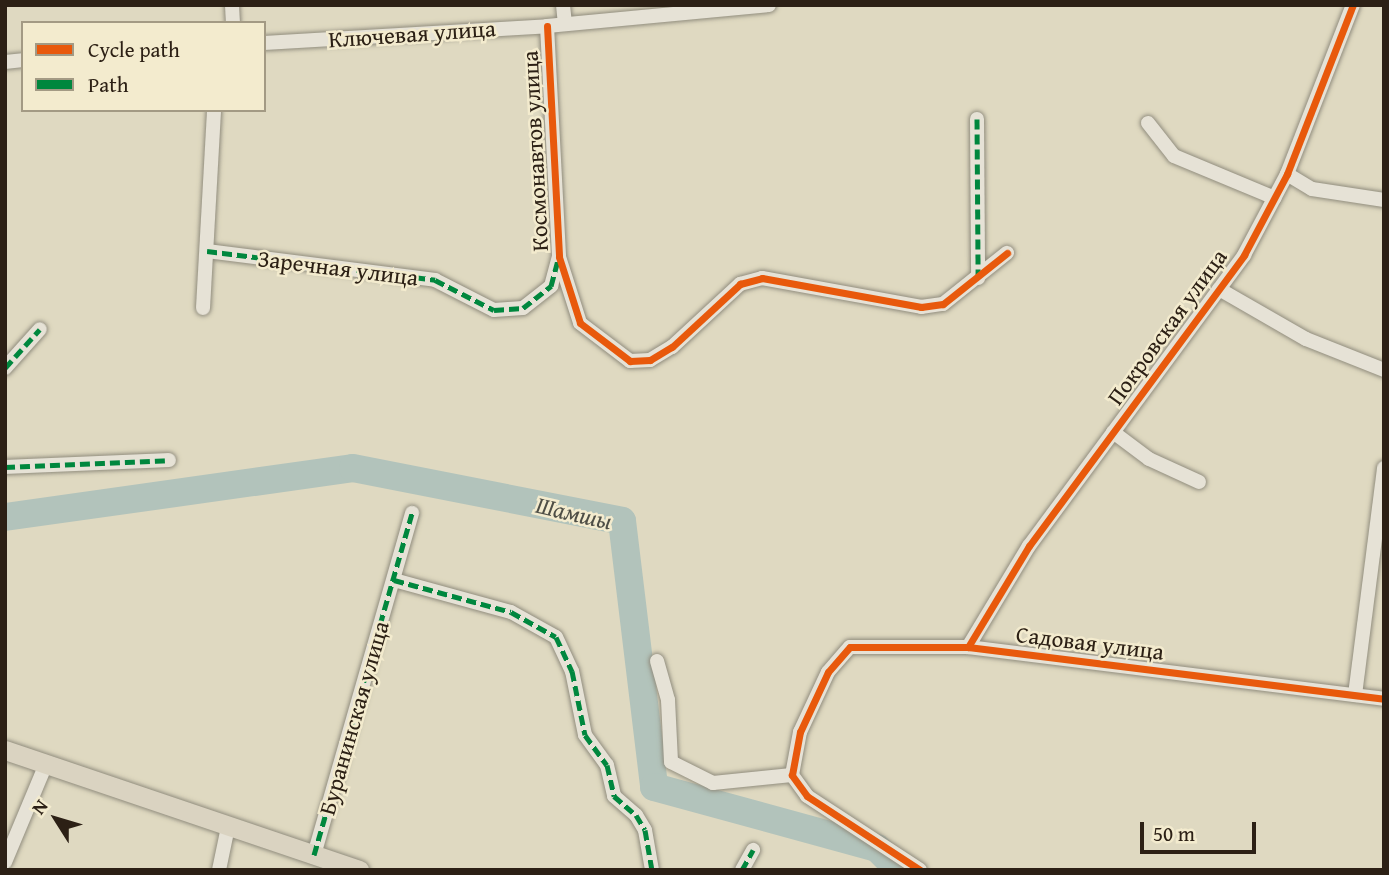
<!DOCTYPE html>
<meta charset="utf-8">
<style>
body{margin:0}
#map{position:relative;width:1389px;height:875px;overflow:hidden;background:#dfd9c1;font-family:"Gentium Book Plus",serif}
div>[style]{position:absolute}
.river>*{height:28px;margin:-14px;padding:0 14px;transform-origin:14px;border-radius:14px;background:#b2c3bb}
.roads{filter:drop-shadow(0 0 2px #918d7e) drop-shadow(0 0 2px #918d7e)}
.minor>*{height:14px;margin:-7px;padding:0 7px;transform-origin:7px;border-radius:7px;background:#e6e2d6}
.major>*{height:19px;margin:-9.5px;padding:0 9.5px;transform-origin:9.5px;border-radius:9.5px;background:#dad3c1}
.quiet>*{height:5px;margin-top:-2.5px;transform-origin:0;background:repeating-linear-gradient(90deg,#00873e 0 10px,transparent 0 15px)}
.cycleway>*{height:7px;margin:-3.5px;padding:0 3.5px;transform-origin:3.5px;border-radius:3.5px;background:#e8590c}
span{translate:-50% -50%;white-space:nowrap;text-align:center;line-height:1.15;-webkit-text-stroke:5px #f3ebce;paint-order:stroke}
.street-label{font-size:23px;color:#2c2015}
.water-label{font-size:24px;color:#4e4e46;font-style:italic}
.frame{position:absolute;inset:0;border:7px solid #2c2015;pointer-events:none}
.legend{position:absolute;left:21px;top:21px;width:245px;height:91px;box-sizing:border-box;background:#f3ebce;border:2px solid #a39a84;margin:0;padding:9px 12px;list-style:none;font-size:21px;color:#2c2015}
.legend li{display:flex;align-items:center;gap:14px;height:35px}
.legend b{width:35px;border:2px solid #a39a84}
.north{position:absolute;left:21px;top:784px;width:70px;height:70px;-webkit-text-stroke:5px #f3ebce;paint-order:stroke;rotate:307deg;font-size:19px;font-weight:700;line-height:28px;text-align:center;color:#2c2015}
.north::after{content:'';display:block;margin:auto;width:24px;height:32px;background:#2c2015;clip-path:polygon(50% 0,100% 100%,50% 72%,0 100%)}
.scale{position:absolute;left:1140px;top:822px;width:116px;height:32px;box-sizing:border-box;border:4px solid #2c2015;border-top:0;padding-left:9px;font-size:21px;line-height:24px;white-space:nowrap;color:#2c2015;-webkit-text-stroke:5px #f3ebce;paint-order:stroke}
</style>
<div id="map">
<div class="river">
<div style="left:5px;top:517px;width:351px;rotate:-8deg"></div>
<div style="left:353px;top:468px;width:274px;rotate:11.1deg"></div>
<div style="left:622px;top:521px;width:268px;rotate:83.1deg"></div>
<div style="left:654px;top:787px;width:231px;rotate:15.3deg"></div>
<div style="left:877px;top:848px;width:31px;rotate:45deg"></div>
</div>
<div class="roads">
<div class="minor">
<div style="left:232px;top:5px;width:18px;rotate:87deg"></div>
<div style="left:563px;top:5px;width:18px;rotate:84deg"></div>
<div style="left:547px;top:26px;width:231px;rotate:87deg"></div>
<div style="left:559px;top:257px;width:69px;rotate:72.3deg"></div>
<div style="left:580px;top:323px;width:63px;rotate:37.2deg"></div>
<div style="left:630px;top:361px;width:20px;rotate:-3deg"></div>
<div style="left:650px;top:360px;width:26px;rotate:-31deg"></div>
<div style="left:672px;top:347px;width:93px;rotate:-42.8deg"></div>
<div style="left:740px;top:284px;width:23px;rotate:-15deg"></div>
<div style="left:762px;top:278px;width:162px;rotate:10.3deg"></div>
<div style="left:921px;top:307px;width:22px;rotate:-8deg"></div>
<div style="left:943px;top:304px;width:82px;rotate:-38.6deg"></div>
<div style="left:264px;top:43px;width:284px;rotate:-3.4deg"></div>
<div style="left:547px;top:26px;width:223px;rotate:-5.4deg"></div>
<div style="left:5px;top:62px;width:18px;rotate:-6deg"></div>
<div style="left:977px;top:119px;width:159px;rotate:89.6deg"></div>
<div style="left:1148px;top:123px;width:42px;rotate:51.8deg"></div>
<div style="left:1174px;top:156px;width:109px;rotate:22.6deg"></div>
<div style="left:1287px;top:174px;width:29px;rotate:31deg"></div>
<div style="left:1312px;top:189px;width:73px;rotate:8.7deg"></div>
<div style="left:207px;top:251px;width:230px;rotate:7.2deg"></div>
<div style="left:435px;top:280px;width:66px;rotate:27deg"></div>
<div style="left:494px;top:310px;width:29px;rotate:-4deg"></div>
<div style="left:523px;top:308px;width:36px;rotate:-38deg"></div>
<div style="left:551px;top:286px;width:30px;rotate:-75deg"></div>
<div style="left:1219px;top:289px;width:100px;rotate:29.9deg"></div>
<div style="left:1306px;top:339px;width:84px;rotate:21.7deg"></div>
<div style="left:203px;top:308px;width:198px;rotate:-86.8deg"></div>
<div style="left:5px;top:368px;width:52px;rotate:-48.1deg"></div>
<div style="left:1113px;top:432px;width:45px;rotate:36.9deg"></div>
<div style="left:1149px;top:459px;width:55px;rotate:24.7deg"></div>
<div style="left:5px;top:467px;width:164px;rotate:-2.4deg"></div>
<div style="left:394px;top:580px;width:121px;rotate:15.3deg"></div>
<div style="left:511px;top:612px;width:51px;rotate:29.1deg"></div>
<div style="left:556px;top:637px;width:38px;rotate:65deg"></div>
<div style="left:572px;top:671px;width:65px;rotate:78.5deg"></div>
<div style="left:585px;top:735px;width:37px;rotate:54deg"></div>
<div style="left:607px;top:765px;width:32px;rotate:77deg"></div>
<div style="left:614px;top:796px;width:29px;rotate:41deg"></div>
<div style="left:636px;top:815px;width:17px;rotate:59deg"></div>
<div style="left:645px;top:830px;width:41px;rotate:80.1deg"></div>
<div style="left:968px;top:647px;width:118px;rotate:-58.9deg"></div>
<div style="left:1029px;top:546px;width:362px;rotate:-53.5deg"></div>
<div style="left:1244px;top:255px;width:92px;rotate:-62deg"></div>
<div style="left:1287px;top:174px;width:181px;rotate:-68.7deg"></div>
<div style="left:657px;top:661px;width:41px;rotate:74.2deg"></div>
<div style="left:668px;top:700px;width:62px;rotate:87.2deg"></div>
<div style="left:671px;top:762px;width:47px;rotate:26.6deg"></div>
<div style="left:713px;top:783px;width:79px;rotate:-5.8deg"></div>
<div style="left:1355px;top:695px;width:229px;rotate:-82.7deg"></div>
<div style="left:792px;top:775px;width:44px;rotate:-79.5deg"></div>
<div style="left:800px;top:732px;width:66px;rotate:-65deg"></div>
<div style="left:828px;top:672px;width:33px;rotate:-49deg"></div>
<div style="left:850px;top:647px;width:118px"></div>
<div style="left:968px;top:647px;width:419px;rotate:7.1deg"></div>
<div style="left:792px;top:775px;width:26px;rotate:54deg"></div>
<div style="left:807px;top:796px;width:135px;rotate:33.2deg"></div>
<div style="left:314px;top:855px;width:356px;rotate:-74deg"></div>
<div style="left:5px;top:862px;width:106px;rotate:-67.3deg"></div>
<div style="left:219px;top:870px;width:44px;rotate:-78.2deg"></div>
<div style="left:742px;top:870px;width:23px;rotate:-61deg"></div>
</div>
<div class="major">
<div style="left:5px;top:750px;width:374px;rotate:18.7deg"></div>
</div>
</div>
<div class="quiet">
<div style="left:977px;top:119px;width:159px;rotate:89.6deg"></div>
<div style="left:207px;top:251px;width:230px;rotate:7.2deg"></div>
<div style="left:435px;top:280px;width:66px;rotate:27deg"></div>
<div style="left:494px;top:310px;width:29px;rotate:-4deg"></div>
<div style="left:523px;top:308px;width:36px;rotate:-38deg"></div>
<div style="left:551px;top:286px;width:28px;rotate:-75deg"></div>
<div style="left:5px;top:368px;width:52px;rotate:-48.1deg"></div>
<div style="left:5px;top:467px;width:164px;rotate:-2.4deg"></div>
<div style="left:394px;top:580px;width:121px;rotate:15.3deg"></div>
<div style="left:511px;top:612px;width:51px;rotate:29.1deg"></div>
<div style="left:556px;top:637px;width:38px;rotate:65deg"></div>
<div style="left:572px;top:671px;width:65px;rotate:78.5deg"></div>
<div style="left:585px;top:735px;width:37px;rotate:54deg"></div>
<div style="left:607px;top:765px;width:32px;rotate:77deg"></div>
<div style="left:614px;top:796px;width:29px;rotate:41deg"></div>
<div style="left:636px;top:815px;width:17px;rotate:59deg"></div>
<div style="left:645px;top:830px;width:41px;rotate:80.1deg"></div>
<div style="left:314px;top:855px;width:356px;rotate:-74deg"></div>
<div style="left:742px;top:870px;width:23px;rotate:-61deg"></div>
</div>
<div class="cycleway">
<div style="left:547px;top:26px;width:231px;rotate:87deg"></div>
<div style="left:559px;top:257px;width:69px;rotate:72.3deg"></div>
<div style="left:580px;top:323px;width:63px;rotate:37.2deg"></div>
<div style="left:630px;top:361px;width:20px;rotate:-3deg"></div>
<div style="left:650px;top:360px;width:26px;rotate:-31deg"></div>
<div style="left:672px;top:347px;width:93px;rotate:-42.8deg"></div>
<div style="left:740px;top:284px;width:23px;rotate:-15deg"></div>
<div style="left:762px;top:278px;width:162px;rotate:10.3deg"></div>
<div style="left:921px;top:307px;width:22px;rotate:-8deg"></div>
<div style="left:943px;top:304px;width:82px;rotate:-38.6deg"></div>
<div style="left:968px;top:647px;width:118px;rotate:-58.9deg"></div>
<div style="left:1029px;top:546px;width:362px;rotate:-53.5deg"></div>
<div style="left:1244px;top:255px;width:92px;rotate:-62deg"></div>
<div style="left:1287px;top:174px;width:181px;rotate:-68.7deg"></div>
<div style="left:920px;top:870px;width:135px;rotate:-146.8deg"></div>
<div style="left:807px;top:796px;width:26px;rotate:-126deg"></div>
<div style="left:792px;top:775px;width:44px;rotate:-79.5deg"></div>
<div style="left:800px;top:732px;width:66px;rotate:-65deg"></div>
<div style="left:828px;top:672px;width:33px;rotate:-49deg"></div>
<div style="left:850px;top:647px;width:118px"></div>
<div style="left:968px;top:647px;width:419px;rotate:7.1deg"></div>
</div>
<div class="street-label">
<span style="left:412px;top:34px;rotate:-4deg">Ключевая улица</span>
<span style="left:535px;top:151px;rotate:-93deg">Космонавтов улица</span>
<span style="left:338px;top:268px;rotate:7deg">Заречная улица</span>
<span style="left:1167px;top:327px;rotate:-54deg">Покровская улица</span>
<span style="left:1090px;top:643px;rotate:7deg">Садовая улица</span>
<span style="left:354px;top:718px;rotate:-74deg">Буранинская улица</span>
</div>
<div class="water-label">
<span style="left:574px;top:513px;rotate:13deg">Шамшы</span>
</div>
<div class="frame"></div>
<ul class="legend">
<li><b style="height:9px;background:#e8590c"></b>Cycle path</li>
<li><b style="height:9px;background:#00873e"></b>Path</li>
</ul>
<div class="north">N</div>
<div class="scale">50 m</div>
</div>
